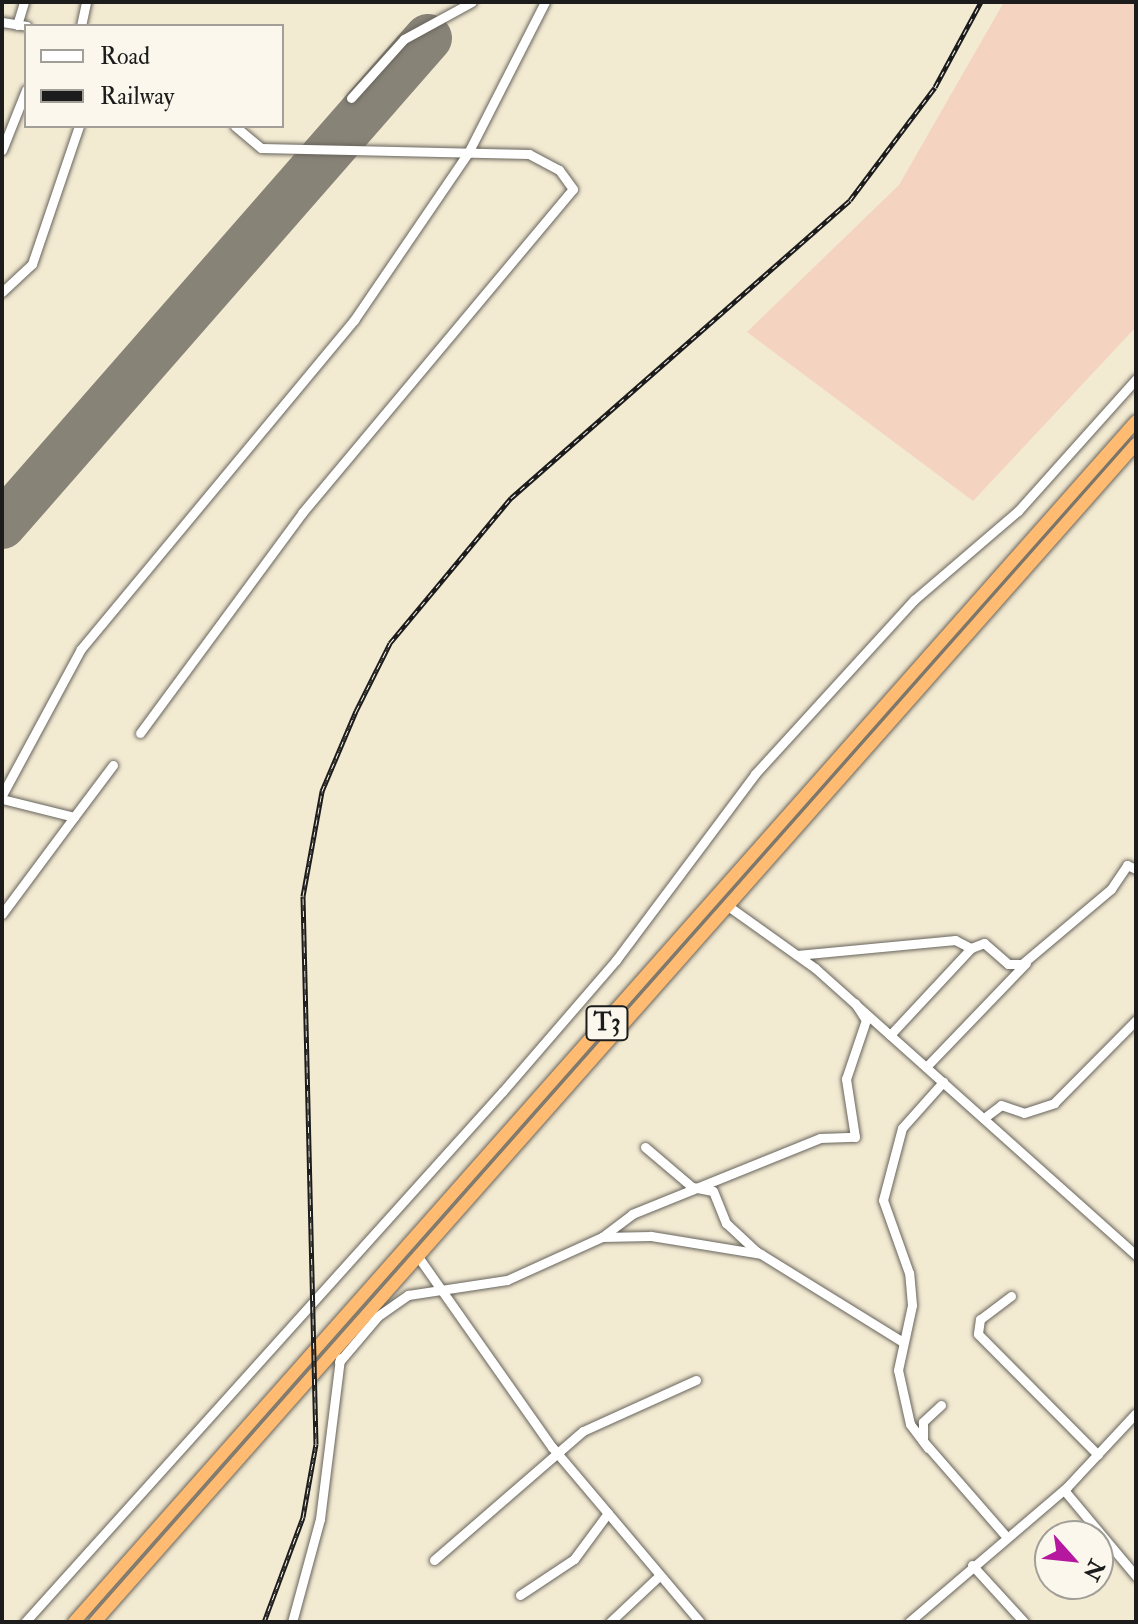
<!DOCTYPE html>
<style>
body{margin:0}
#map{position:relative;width:1138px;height:1624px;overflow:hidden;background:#f3ead2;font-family:"IM FELL Double Pica",serif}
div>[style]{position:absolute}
.built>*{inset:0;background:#f4d3c0}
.runway>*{height:48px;margin:-24px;padding:0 24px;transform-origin:24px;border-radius:24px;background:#888377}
.roads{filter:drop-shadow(0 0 2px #67645c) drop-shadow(0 0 2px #67645c)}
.minor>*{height:9px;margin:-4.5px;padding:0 4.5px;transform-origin:4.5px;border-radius:4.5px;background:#fff}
.highway>*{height:12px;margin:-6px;padding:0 6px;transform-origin:6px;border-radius:6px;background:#ffbb71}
.rail>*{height:5px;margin-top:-2.5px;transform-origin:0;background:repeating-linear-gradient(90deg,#fbf7ec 0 6px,#1c1c1c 0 12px);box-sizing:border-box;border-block:2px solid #1c1c1c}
span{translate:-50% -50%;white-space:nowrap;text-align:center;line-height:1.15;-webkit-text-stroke:6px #fbf7ec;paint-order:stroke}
.shield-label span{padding:2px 6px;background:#fbf7ec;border:2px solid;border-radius:6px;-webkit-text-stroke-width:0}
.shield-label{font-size:24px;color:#1c1c1c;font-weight:700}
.frame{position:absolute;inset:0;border:4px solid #1c1c1c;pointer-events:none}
.legend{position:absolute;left:24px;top:24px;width:260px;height:104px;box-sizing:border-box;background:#fbf7ec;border:2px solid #a29f99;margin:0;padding:10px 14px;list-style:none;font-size:24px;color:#1c1c1c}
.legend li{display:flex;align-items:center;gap:16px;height:40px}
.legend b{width:40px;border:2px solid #a29f99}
.north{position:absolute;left:1034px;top:1520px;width:80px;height:80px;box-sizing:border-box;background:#fbf7ec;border:2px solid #a29f99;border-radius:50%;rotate:117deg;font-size:22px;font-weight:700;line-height:32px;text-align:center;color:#1c1c1c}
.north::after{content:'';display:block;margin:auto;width:28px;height:36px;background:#b5179e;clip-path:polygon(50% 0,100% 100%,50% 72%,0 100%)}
</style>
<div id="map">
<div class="built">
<div style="clip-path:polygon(1004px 2px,1136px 2px,1136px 327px,973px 501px,747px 332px,899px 185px)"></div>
</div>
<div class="runway">
<div style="left:2px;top:525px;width:647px;rotate:-48.82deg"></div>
</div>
<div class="roads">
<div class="minor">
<div style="left:2px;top:22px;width:25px;rotate:9deg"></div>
<div style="left:17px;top:25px;width:24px;rotate:-73deg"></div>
<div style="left:81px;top:26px;width:25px;rotate:-78deg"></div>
<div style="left:351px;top:98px;width:79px;rotate:-48.1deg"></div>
<div style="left:404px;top:39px;width:77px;rotate:-28.6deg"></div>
<div style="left:2px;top:150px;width:65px;rotate:-68.2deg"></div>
<div style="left:2px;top:292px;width:41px;rotate:-43deg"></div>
<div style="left:32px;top:264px;width:146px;rotate:-71.2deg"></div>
<div style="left:140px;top:733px;width:273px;rotate:-53.6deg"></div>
<div style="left:302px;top:513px;width:422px;rotate:-50.1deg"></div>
<div style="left:573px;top:189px;width:24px;rotate:-126deg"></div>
<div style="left:559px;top:170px;width:34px;rotate:-152deg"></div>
<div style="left:529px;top:154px;width:268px;rotate:-178.7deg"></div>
<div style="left:261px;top:148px;width:34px;rotate:-140deg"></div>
<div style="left:2px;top:795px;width:166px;rotate:-61.6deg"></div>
<div style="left:81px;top:649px;width:428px;rotate:-50.3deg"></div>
<div style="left:354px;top:320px;width:202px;rotate:-55.7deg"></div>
<div style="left:468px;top:153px;width:169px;rotate:-63deg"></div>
<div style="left:2px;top:799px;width:74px;rotate:14deg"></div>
<div style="left:74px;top:817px;width:65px;rotate:-53.1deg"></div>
<div style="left:728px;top:906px;width:107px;rotate:35.5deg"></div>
<div style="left:815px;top:968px;width:431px;rotate:41.8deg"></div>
<div style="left:2px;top:914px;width:121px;rotate:-53.4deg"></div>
<div style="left:797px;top:955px;width:159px;rotate:-5.4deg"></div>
<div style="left:955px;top:940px;width:18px;rotate:27deg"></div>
<div style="left:890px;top:1035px;width:119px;rotate:-47deg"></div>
<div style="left:971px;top:948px;width:14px;rotate:-21deg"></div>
<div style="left:984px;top:943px;width:32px;rotate:41deg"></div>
<div style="left:1008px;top:964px;width:14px"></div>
<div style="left:1022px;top:964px;width:116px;rotate:-40.1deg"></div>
<div style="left:1111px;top:889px;width:29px;rotate:-56deg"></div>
<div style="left:1127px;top:865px;width:10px;rotate:24deg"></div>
<div style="left:926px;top:1067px;width:144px;rotate:-46.1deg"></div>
<div style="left:984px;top:1118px;width:21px;rotate:-37deg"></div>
<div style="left:1001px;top:1105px;width:24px;rotate:19deg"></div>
<div style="left:1024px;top:1113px;width:32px;rotate:-18deg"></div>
<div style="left:1054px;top:1103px;width:117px;rotate:-45.3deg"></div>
<div style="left:645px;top:1147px;width:62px;rotate:40.4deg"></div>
<div style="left:692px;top:1187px;width:21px;rotate:11deg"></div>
<div style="left:713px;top:1191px;width:35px;rotate:68deg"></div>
<div style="left:726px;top:1223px;width:41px;rotate:43deg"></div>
<div style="left:756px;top:1251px;width:173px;rotate:31.8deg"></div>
<div style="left:602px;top:1237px;width:49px;rotate:-1.2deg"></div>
<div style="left:651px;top:1236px;width:111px;rotate:9.3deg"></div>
<div style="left:419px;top:1258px;width:231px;rotate:54.9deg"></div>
<div style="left:552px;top:1447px;width:229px;rotate:49.8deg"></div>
<div style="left:1011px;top:1296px;width:39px;rotate:143deg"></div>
<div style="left:980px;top:1319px;width:15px;rotate:98deg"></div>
<div style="left:978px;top:1334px;width:170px;rotate:45.2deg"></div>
<div style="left:339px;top:1362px;width:60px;rotate:-49.7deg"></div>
<div style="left:378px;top:1316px;width:37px;rotate:-35deg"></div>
<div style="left:408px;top:1295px;width:100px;rotate:-8.6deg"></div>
<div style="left:507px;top:1280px;width:104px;rotate:-24.4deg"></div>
<div style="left:602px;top:1237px;width:38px;rotate:-37deg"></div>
<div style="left:632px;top:1214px;width:203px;rotate:-22deg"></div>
<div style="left:820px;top:1138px;width:35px;rotate:-2deg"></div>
<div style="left:855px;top:1137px;width:59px;rotate:-98.8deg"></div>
<div style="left:846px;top:1079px;width:62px;rotate:-71.3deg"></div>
<div style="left:866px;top:1020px;width:20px;rotate:-123deg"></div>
<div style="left:941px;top:1405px;width:25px;rotate:137deg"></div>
<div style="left:923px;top:1422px;width:19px;rotate:90deg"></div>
<div style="left:923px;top:1441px;width:123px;rotate:48.9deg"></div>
<div style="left:928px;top:1448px;width:30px;rotate:-127deg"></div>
<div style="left:910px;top:1424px;width:55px;rotate:-102.5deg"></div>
<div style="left:898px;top:1370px;width:66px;rotate:-77.8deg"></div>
<div style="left:912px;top:1305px;width:32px;rotate:-95deg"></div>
<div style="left:909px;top:1273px;width:77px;rotate:-109.6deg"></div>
<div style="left:883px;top:1200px;width:74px;rotate:-75.2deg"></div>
<div style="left:902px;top:1128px;width:62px;rotate:-48.3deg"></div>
<div style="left:1064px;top:1490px;width:112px;rotate:50.1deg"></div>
<div style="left:434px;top:1560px;width:197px;rotate:-40.9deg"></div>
<div style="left:583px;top:1431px;width:124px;rotate:-24.3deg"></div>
<div style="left:972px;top:1565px;width:77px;rotate:47.6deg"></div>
<div style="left:520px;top:1595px;width:65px;rotate:-33.7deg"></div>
<div style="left:574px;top:1559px;width:57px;rotate:-53.5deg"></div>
<div style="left:25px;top:1622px;width:714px;rotate:-48.01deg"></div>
<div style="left:503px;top:1091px;width:173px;rotate:-49.2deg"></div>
<div style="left:616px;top:960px;width:232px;rotate:-53.2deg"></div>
<div style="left:755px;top:774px;width:236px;rotate:-47.6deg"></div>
<div style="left:914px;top:600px;width:137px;rotate:-40.6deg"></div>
<div style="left:1018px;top:511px;width:177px;rotate:-48.2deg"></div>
<div style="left:292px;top:1622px;width:107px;rotate:-74.8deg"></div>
<div style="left:320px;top:1519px;width:162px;rotate:-82.9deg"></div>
<div style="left:610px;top:1622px;width:67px;rotate:-43.2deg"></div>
<div style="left:909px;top:1622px;width:208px;rotate:-40.5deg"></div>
<div style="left:1067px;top:1487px;width:101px;rotate:-47deg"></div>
</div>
<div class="highway">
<div style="left:74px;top:1622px;width:1603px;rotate:-48.51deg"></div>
<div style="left:95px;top:1622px;width:1572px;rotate:-48.53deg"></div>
</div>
</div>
<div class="rail">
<div style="left:264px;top:1622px;width:112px;rotate:-69.6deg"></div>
<div style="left:303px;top:1517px;width:74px;rotate:-79.9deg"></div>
<div style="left:316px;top:1444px;width:548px;rotate:-91.36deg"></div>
<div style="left:303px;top:896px;width:107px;rotate:-79.7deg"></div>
<div style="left:322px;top:791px;width:87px;rotate:-67deg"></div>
<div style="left:356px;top:711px;width:76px;rotate:-63.4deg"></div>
<div style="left:390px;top:643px;width:189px;rotate:-50.2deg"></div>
<div style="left:511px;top:498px;width:451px;rotate:-41.3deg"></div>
<div style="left:850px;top:200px;width:141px;rotate:-53deg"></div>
<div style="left:935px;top:87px;width:97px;rotate:-61.6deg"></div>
</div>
<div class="shield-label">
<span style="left:607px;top:1023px">T3</span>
</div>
<div class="frame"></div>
<ul class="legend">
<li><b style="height:10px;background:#fff"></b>Road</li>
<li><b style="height:10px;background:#1c1c1c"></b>Railway</li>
</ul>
<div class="north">N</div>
</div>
